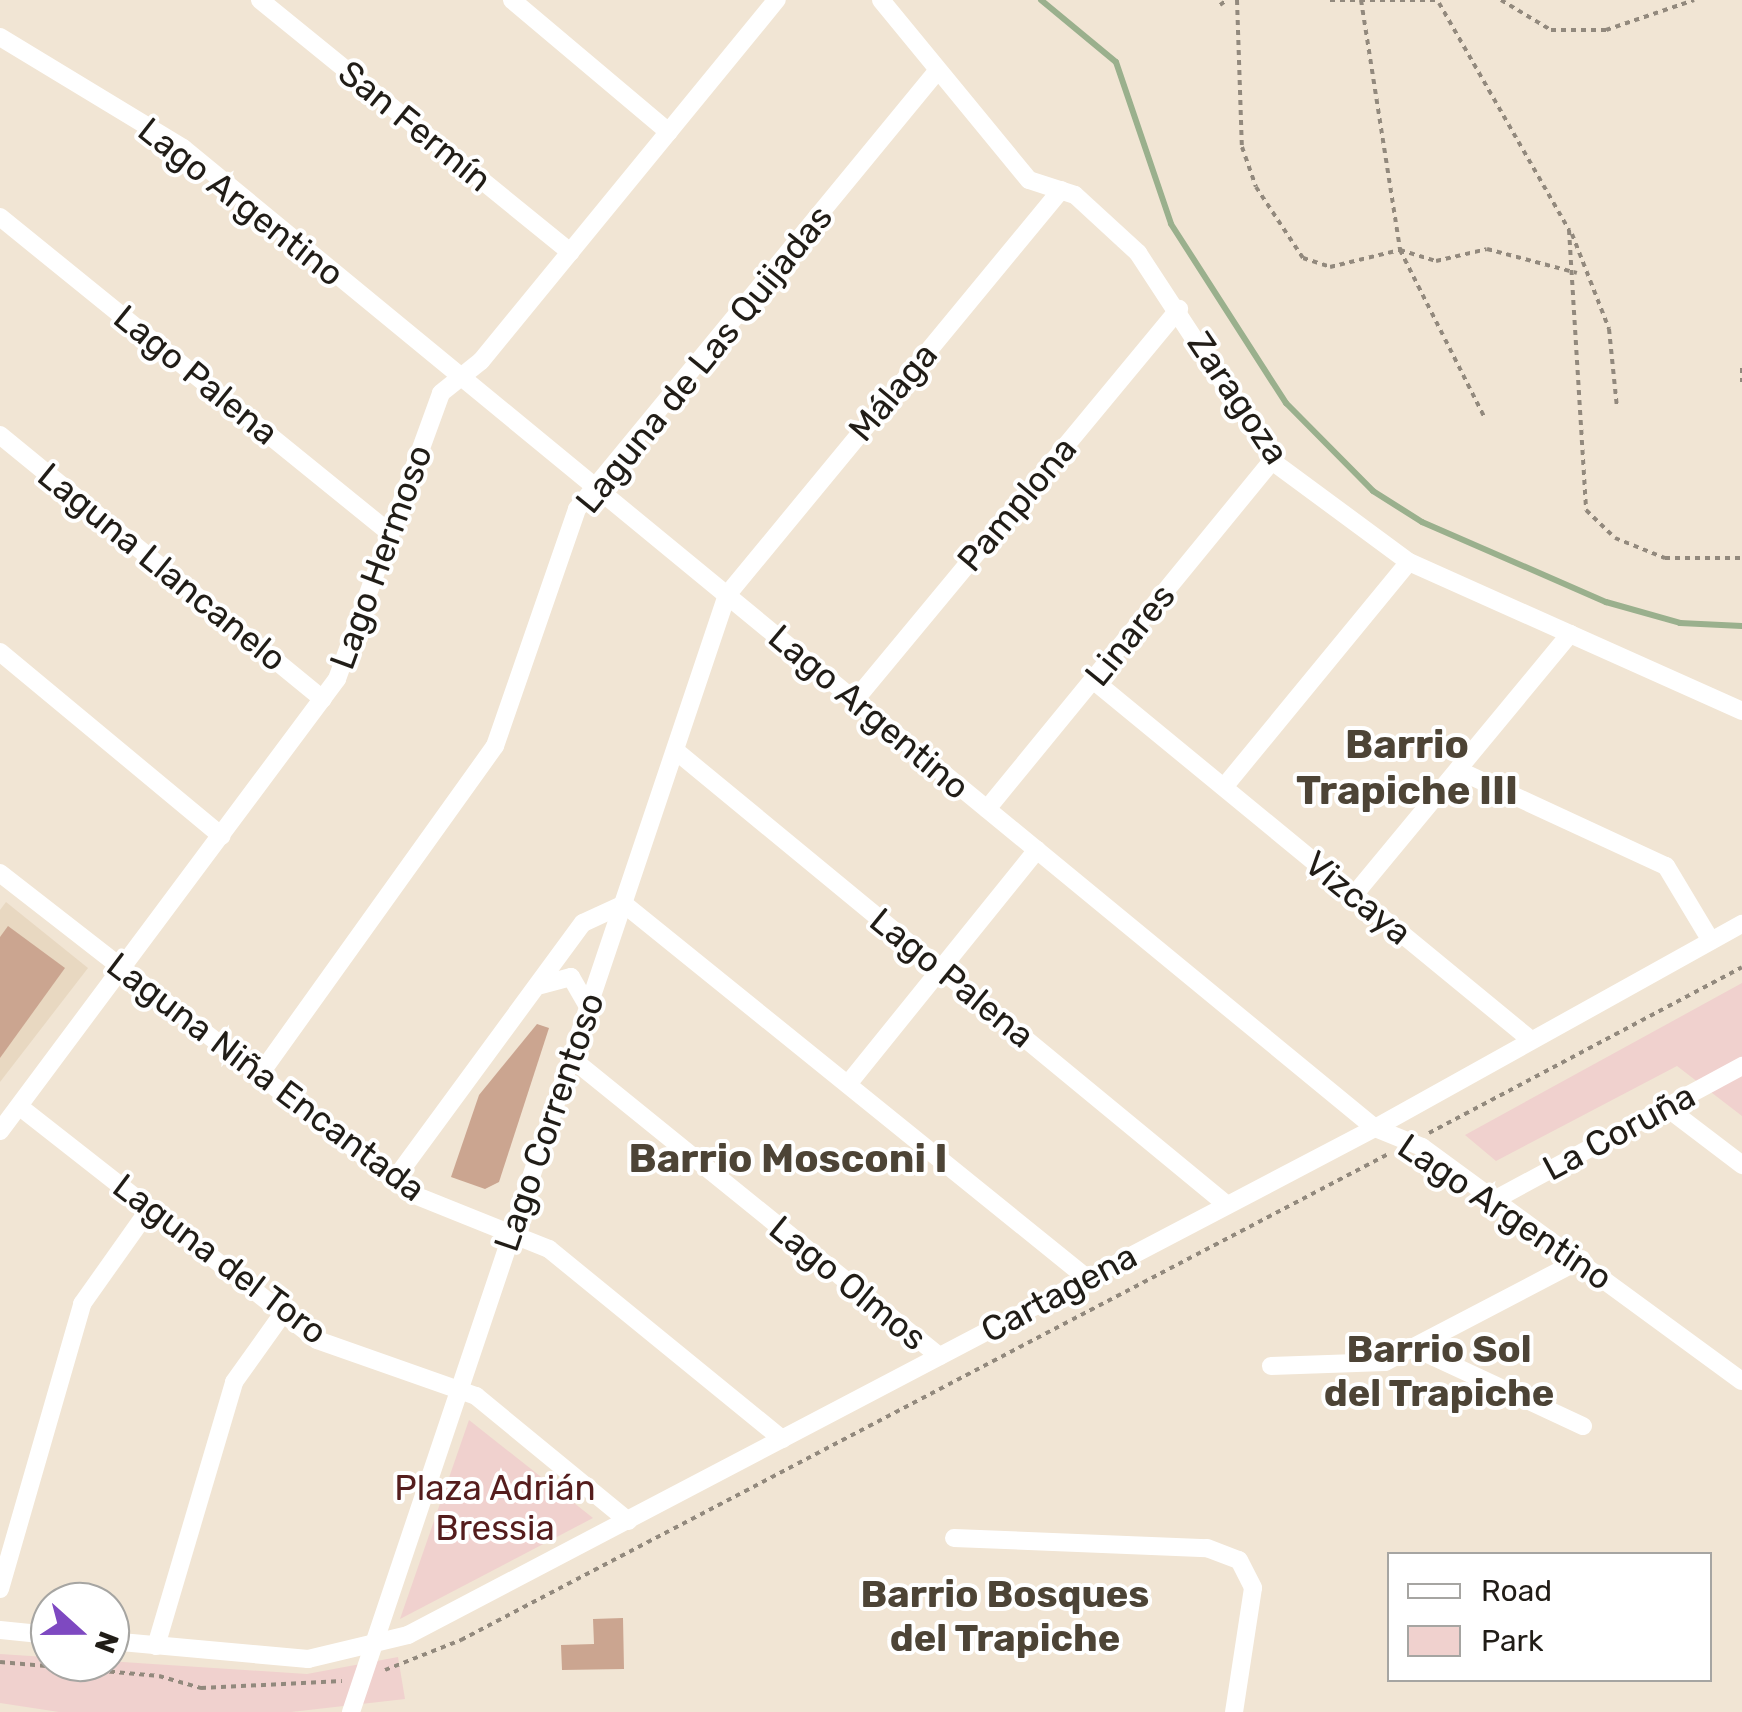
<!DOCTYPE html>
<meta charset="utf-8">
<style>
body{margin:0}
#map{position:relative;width:1742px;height:1712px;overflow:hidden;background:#f1e5d4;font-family:Rubik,sans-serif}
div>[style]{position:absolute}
.built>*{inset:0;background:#e8d8c1}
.green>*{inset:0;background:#f0d1ce}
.stream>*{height:6px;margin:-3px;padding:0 3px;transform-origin:3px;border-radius:3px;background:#9ab08d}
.building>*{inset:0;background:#cba590}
.path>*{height:4px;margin-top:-2px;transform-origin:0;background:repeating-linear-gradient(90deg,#92897d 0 5px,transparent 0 10px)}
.minor>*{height:18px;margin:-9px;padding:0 9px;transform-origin:9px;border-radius:9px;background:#fff}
span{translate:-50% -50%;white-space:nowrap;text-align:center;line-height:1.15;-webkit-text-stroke:8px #fff;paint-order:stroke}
.street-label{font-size:35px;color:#211d17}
.park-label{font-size:35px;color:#551d1d}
.neighbourhood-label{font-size:38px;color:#4d4436;font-weight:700}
.quarter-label{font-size:40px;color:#4d4436;font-weight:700}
.legend{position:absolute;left:1387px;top:1552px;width:325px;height:130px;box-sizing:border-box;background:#fff;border:2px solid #a6a5a2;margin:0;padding:12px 18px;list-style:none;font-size:30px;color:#211d17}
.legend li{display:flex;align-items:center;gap:20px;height:50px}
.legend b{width:50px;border:2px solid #a6a5a2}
.north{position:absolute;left:30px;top:1582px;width:100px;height:100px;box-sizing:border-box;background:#fff;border:2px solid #a6a5a2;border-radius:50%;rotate:111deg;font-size:28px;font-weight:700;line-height:40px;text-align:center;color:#211d17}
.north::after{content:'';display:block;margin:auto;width:35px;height:45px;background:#7e49c1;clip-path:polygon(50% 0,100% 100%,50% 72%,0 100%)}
</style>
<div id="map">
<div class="built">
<div style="clip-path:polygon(6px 902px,88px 968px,0 1082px,0 910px)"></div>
</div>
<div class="green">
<div style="clip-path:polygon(1742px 983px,1742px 1116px,1677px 1066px,1496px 1161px,1465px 1135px)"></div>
<div style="clip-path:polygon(469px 1420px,593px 1518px,400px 1619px)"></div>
<div style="clip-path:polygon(0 1654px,307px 1674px,398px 1657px,405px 1699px,291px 1712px,59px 1712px,0 1703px)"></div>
</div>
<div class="stream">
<div style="left:1041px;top:0;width:97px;rotate:39.6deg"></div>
<div style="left:1116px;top:62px;width:171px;rotate:71.2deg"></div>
<div style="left:1171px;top:224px;width:213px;rotate:57.3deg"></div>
<div style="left:1286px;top:403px;width:124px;rotate:45.3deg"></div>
<div style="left:1373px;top:491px;width:58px;rotate:32.3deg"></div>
<div style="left:1422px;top:522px;width:201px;rotate:23.5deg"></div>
<div style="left:1606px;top:602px;width:77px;rotate:15.8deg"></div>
<div style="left:1680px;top:623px;width:62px;rotate:2.8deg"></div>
</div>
<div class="building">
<div style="clip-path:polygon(8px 926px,65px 968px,0 1058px,0 937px)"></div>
<div style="clip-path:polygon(537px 1024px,549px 1028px,499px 1182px,485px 1189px,451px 1177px,479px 1095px)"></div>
<div style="clip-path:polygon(623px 1618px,624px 1669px,562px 1670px,561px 1645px,594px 1644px,593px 1619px)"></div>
</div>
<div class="path">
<div style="left:1237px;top:0;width:147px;rotate:88.1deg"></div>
<div style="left:1242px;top:147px;width:42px;rotate:70.7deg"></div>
<div style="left:1256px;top:187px;width:85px;rotate:56.5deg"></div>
<div style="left:1303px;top:258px;width:28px;rotate:18deg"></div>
<div style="left:1330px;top:267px;width:72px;rotate:-13.7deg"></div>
<div style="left:1400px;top:250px;width:38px;rotate:17deg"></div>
<div style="left:1436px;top:261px;width:52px;rotate:-13.2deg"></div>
<div style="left:1487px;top:249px;width:93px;rotate:14.9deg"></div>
<div style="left:1330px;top:0;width:110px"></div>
<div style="left:1361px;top:0;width:253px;rotate:81.1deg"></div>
<div style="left:1400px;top:250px;width:188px;rotate:63.2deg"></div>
<div style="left:1501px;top:0;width:58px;rotate:31deg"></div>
<div style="left:1551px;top:30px;width:55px"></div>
<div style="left:1606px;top:30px;width:93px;rotate:-18.8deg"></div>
<div style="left:1439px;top:3px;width:262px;rotate:60.2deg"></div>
<div style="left:1569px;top:230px;width:281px;rotate:86.5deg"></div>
<div style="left:1586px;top:510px;width:40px;rotate:44deg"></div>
<div style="left:1615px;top:538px;width:54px;rotate:21.8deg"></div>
<div style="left:1665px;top:558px;width:77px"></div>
<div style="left:1220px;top:5px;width:9px;rotate:-36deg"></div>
<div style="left:1572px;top:234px;width:102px;rotate:68.7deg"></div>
<div style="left:1609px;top:329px;width:79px;rotate:84.2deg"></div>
<div style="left:1742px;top:368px;width:14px;rotate:90deg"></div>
<div style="left:1429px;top:1133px;width:354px;rotate:-27.9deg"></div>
<div style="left:0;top:1662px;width:160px;rotate:5deg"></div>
<div style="left:159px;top:1676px;width:44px;rotate:15.9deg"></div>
<div style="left:201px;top:1688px;width:141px;rotate:-2.8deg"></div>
<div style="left:385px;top:1670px;width:82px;rotate:-21.5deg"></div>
<div style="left:461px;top:1640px;width:1049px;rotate:-27.66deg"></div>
</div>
<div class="minor">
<div style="left:260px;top:0;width:400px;rotate:39.1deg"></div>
<div style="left:512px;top:0;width:205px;rotate:40.1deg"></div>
<div style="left:881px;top:0;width:233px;rotate:50.6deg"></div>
<div style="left:1029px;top:180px;width:48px;rotate:18.1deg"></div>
<div style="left:1075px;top:195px;width:86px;rotate:42.6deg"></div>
<div style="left:1138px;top:253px;width:252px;rotate:56.8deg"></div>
<div style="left:1276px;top:464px;width:165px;rotate:36.4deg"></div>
<div style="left:1409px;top:562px;width:365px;rotate:24.1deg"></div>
<div style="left:0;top:37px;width:214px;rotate:31.2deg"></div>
<div style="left:183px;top:148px;width:1543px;rotate:39.43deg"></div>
<div style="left:1375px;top:1128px;width:51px;rotate:22deg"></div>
<div style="left:1422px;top:1147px;width:396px;rotate:36.2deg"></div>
<div style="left:0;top:217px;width:503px;rotate:39.03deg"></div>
<div style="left:0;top:435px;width:417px;rotate:39.3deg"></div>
<div style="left:0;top:652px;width:288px;rotate:39.7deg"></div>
<div style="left:1093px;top:680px;width:567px;rotate:39.42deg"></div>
<div style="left:855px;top:700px;width:508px;rotate:-50.35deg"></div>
<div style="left:676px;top:751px;width:714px;rotate:39.49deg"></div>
<div style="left:1458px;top:770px;width:229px;rotate:24.8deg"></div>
<div style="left:1666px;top:866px;width:87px;rotate:59deg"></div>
<div style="left:1224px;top:787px;width:291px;rotate:-50.6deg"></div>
<div style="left:987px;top:809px;width:451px;rotate:-50.7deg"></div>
<div style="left:0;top:873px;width:522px;rotate:37.92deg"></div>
<div style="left:412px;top:1194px;width:148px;rotate:21.9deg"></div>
<div style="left:549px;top:1249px;width:301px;rotate:39.2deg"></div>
<div style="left:1354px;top:895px;width:339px;rotate:-50.4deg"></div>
<div style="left:541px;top:985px;width:31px;rotate:-15deg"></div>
<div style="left:571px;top:977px;width:34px;rotate:60deg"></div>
<div style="left:571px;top:1058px;width:474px;rotate:39deg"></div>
<div style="left:258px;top:1077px;width:407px;rotate:-54.4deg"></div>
<div style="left:495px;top:746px;width:251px;rotate:-70.9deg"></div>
<div style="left:577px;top:509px;width:568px;rotate:-50.57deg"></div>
<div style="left:848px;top:1084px;width:301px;rotate:-51.1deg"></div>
<div style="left:20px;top:1107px;width:377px;rotate:38.1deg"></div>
<div style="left:317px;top:1340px;width:169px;rotate:19.4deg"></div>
<div style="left:476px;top:1396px;width:197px;rotate:39.4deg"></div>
<div style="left:1666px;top:1107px;width:96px;rotate:37.3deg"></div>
<div style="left:0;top:1131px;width:564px;rotate:-53.29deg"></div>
<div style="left:337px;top:679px;width:304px;rotate:-70deg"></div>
<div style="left:441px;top:393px;width:51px;rotate:-38.7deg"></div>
<div style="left:481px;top:361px;width:467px;rotate:-50.7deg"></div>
<div style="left:394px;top:1180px;width:319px;rotate:-53.7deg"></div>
<div style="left:583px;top:923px;width:45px;rotate:-24.9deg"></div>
<div style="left:624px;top:904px;width:597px;rotate:38.94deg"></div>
<div style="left:1496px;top:1199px;width:280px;rotate:-28.4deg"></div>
<div style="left:1417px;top:1349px;width:183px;rotate:24.9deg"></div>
<div style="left:1271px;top:1366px;width:114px;rotate:-2deg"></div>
<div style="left:1385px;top:1362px;width:222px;rotate:-27.6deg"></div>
<div style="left:954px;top:1538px;width:253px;rotate:2.3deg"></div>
<div style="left:1207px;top:1548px;width:34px;rotate:21deg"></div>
<div style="left:1239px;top:1560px;width:31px;rotate:63deg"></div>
<div style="left:1253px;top:1588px;width:125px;rotate:98.7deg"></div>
<div style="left:0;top:1589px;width:297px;rotate:-73.9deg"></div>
<div style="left:82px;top:1304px;width:118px;rotate:-54.7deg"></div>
<div style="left:0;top:1630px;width:50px;rotate:5.7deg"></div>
<div style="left:110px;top:1641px;width:199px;rotate:5.2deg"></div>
<div style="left:308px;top:1659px;width:103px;rotate:-13.5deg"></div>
<div style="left:408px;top:1635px;width:1092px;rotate:-27.67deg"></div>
<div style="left:1375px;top:1128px;width:420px;rotate:-29.1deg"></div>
<div style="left:156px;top:1646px;width:275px;rotate:-73.5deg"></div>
<div style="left:234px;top:1382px;width:86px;rotate:-54.5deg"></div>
<div style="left:351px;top:1712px;width:1179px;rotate:-71.4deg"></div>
<div style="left:727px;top:595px;width:525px;rotate:-50.49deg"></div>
</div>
<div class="street-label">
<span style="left:415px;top:126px;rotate:39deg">San Fermín</span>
<span style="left:241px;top:202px;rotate:38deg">Lago Argentino</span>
<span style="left:704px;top:359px;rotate:-51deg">Laguna de Las Quijadas</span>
<span style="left:196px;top:375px;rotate:39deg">Lago Palena</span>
<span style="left:893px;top:392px;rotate:-50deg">Málaga</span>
<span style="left:1238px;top:398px;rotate:56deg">Zaragoza</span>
<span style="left:1017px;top:504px;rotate:-50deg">Pamplona</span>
<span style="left:381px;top:557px;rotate:-70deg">Lago Hermoso</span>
<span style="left:162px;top:567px;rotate:39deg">Laguna Llancanelo</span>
<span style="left:1130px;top:635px;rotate:-51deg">Linares</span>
<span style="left:869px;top:712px;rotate:40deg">Lago Argentino</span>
<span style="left:1358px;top:898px;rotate:39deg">Vizcaya</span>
<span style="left:952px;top:978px;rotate:39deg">Lago Palena</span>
<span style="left:266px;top:1077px;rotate:37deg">Laguna Niña Encantada</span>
<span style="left:549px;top:1122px;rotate:-71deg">Lago Correntoso</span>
<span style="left:1619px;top:1132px;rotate:-28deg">La Coruña</span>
<span style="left:1505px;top:1212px;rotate:34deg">Lago Argentino</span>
<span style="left:220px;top:1259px;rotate:37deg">Laguna del Toro</span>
<span style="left:848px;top:1283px;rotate:39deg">Lago Olmos</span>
<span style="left:1059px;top:1293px;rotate:-28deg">Cartagena</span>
</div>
<div class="park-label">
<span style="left:495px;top:1508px">Plaza Adrián<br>Bressia</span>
</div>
<div class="neighbourhood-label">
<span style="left:1439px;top:1372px">Barrio Sol<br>del Trapiche</span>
<span style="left:1005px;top:1617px">Barrio Bosques<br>del Trapiche</span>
</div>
<div class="quarter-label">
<span style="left:1407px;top:768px">Barrio<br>Trapiche III</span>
<span style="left:788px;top:1159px">Barrio Mosconi I</span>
</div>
<ul class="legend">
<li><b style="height:12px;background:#fff"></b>Road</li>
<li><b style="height:28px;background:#f0d1ce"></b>Park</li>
</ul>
<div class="north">N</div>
</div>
